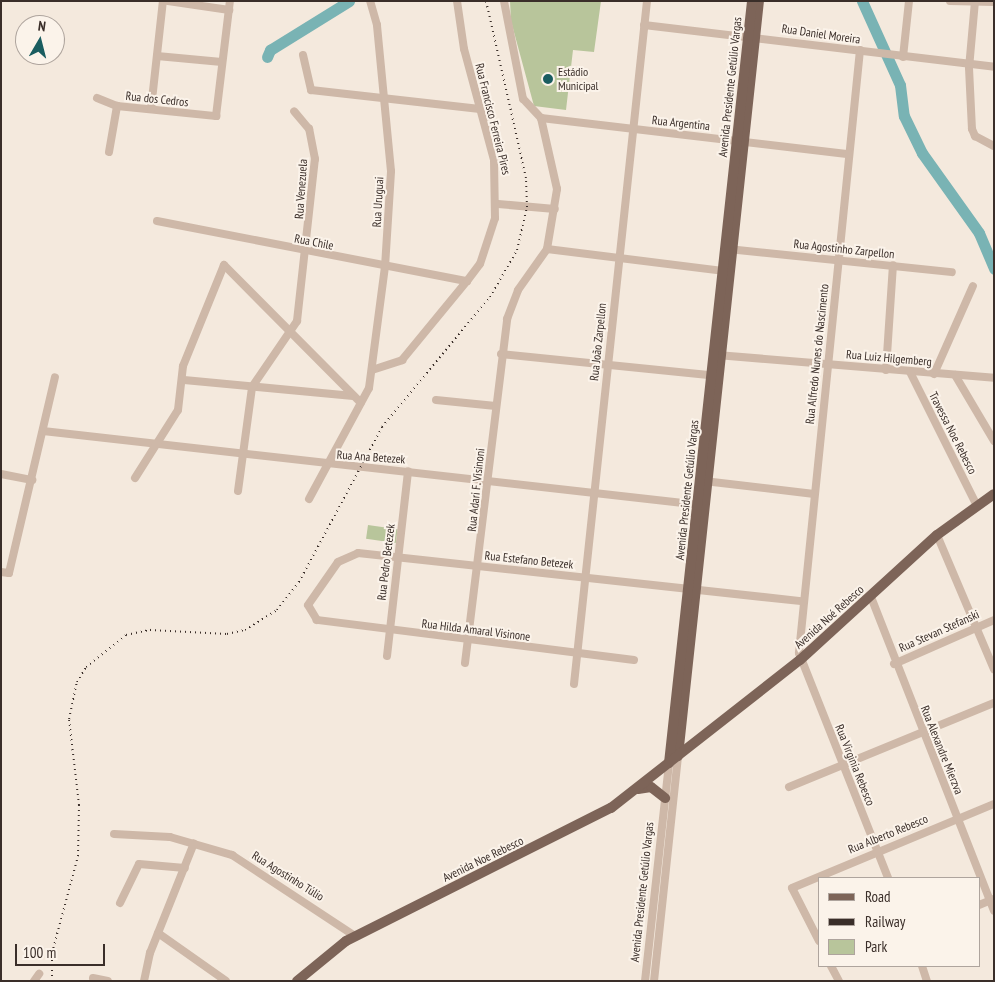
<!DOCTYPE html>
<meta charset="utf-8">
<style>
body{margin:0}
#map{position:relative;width:995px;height:982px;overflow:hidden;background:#f4e9dd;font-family:"PT Sans Narrow",sans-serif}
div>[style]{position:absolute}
.green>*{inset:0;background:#b8c59b;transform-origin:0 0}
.river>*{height:11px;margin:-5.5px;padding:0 5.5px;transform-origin:5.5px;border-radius:5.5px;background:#79b3b4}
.minor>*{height:8px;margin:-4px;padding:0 4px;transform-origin:4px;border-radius:4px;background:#ceb8a8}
.major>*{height:10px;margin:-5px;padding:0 5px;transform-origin:5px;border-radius:5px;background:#7d6458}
.rail>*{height:2px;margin-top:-1px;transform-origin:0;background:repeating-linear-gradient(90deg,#3a2e29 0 1px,transparent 0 5px)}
.dots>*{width:14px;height:14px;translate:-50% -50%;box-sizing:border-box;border:2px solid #fbf3ea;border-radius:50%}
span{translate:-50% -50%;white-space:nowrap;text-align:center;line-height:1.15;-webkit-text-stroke:4px #fbf3ea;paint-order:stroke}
.street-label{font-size:12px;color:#3a2e29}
.poi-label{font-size:12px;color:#3a2e29}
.left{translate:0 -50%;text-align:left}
.frame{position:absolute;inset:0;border:2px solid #3a2e29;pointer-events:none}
.legend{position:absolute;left:818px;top:877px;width:162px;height:90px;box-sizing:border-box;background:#fbf3ea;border:1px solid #aea49d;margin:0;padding:6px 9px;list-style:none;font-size:15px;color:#3a2e29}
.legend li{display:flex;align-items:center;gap:10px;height:25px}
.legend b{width:25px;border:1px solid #aea49d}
.north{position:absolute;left:15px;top:15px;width:50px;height:50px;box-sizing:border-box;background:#fbf3ea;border:1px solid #aea49d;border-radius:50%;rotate:8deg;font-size:14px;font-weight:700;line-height:20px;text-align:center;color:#3a2e29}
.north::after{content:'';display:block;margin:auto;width:18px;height:22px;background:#1a5d60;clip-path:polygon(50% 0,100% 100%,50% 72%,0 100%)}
.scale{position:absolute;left:15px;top:944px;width:90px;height:22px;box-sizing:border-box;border:2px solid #3a2e29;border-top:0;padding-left:6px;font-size:15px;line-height:18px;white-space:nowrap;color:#3a2e29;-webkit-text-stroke:4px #fbf3ea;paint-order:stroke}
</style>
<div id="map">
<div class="green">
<div style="clip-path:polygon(510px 1px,601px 1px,594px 52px,573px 50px,566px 110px,534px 106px,511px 21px)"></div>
<div style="left:368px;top:525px;width:30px;height:14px;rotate:8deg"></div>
</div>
<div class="river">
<div style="left:862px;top:1px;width:92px;rotate:65.7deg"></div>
<div style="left:900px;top:85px;width:31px;rotate:83deg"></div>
<div style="left:904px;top:116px;width:41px;rotate:64.1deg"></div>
<div style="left:922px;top:153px;width:98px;rotate:54.5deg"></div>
<div style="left:979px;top:233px;width:39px;rotate:67deg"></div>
<div style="left:267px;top:57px;width:8px;rotate:-67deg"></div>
<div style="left:270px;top:50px;width:93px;rotate:-31.8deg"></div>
</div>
<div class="minor">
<div style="left:168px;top:1px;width:62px;rotate:8.4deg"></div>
<div style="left:950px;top:1px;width:44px;rotate:1.3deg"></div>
<div style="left:975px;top:1px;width:67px;rotate:95.1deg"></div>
<div style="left:969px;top:68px;width:61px;rotate:87.2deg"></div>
<div style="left:972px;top:129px;width:8px;rotate:67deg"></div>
<div style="left:975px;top:136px;width:21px;rotate:28deg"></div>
<div style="left:644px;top:25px;width:353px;rotate:6.8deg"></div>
<div style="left:860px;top:50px;width:606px;rotate:95.78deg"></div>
<div style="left:799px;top:653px;width:242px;rotate:68.4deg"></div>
<div style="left:303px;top:55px;width:36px;rotate:77deg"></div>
<div style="left:311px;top:90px;width:170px;rotate:6.4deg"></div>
<div style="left:157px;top:56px;width:65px;rotate:5.3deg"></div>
<div style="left:903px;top:57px;width:56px;rotate:-83.9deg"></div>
<div style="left:97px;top:98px;width:22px;rotate:22deg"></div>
<div style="left:117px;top:106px;width:100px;rotate:5.8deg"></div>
<div style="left:216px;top:116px;width:116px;rotate:-83.1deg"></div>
<div style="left:151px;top:109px;width:109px;rotate:-83.7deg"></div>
<div style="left:541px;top:118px;width:310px;rotate:6.7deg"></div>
<div style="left:109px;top:152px;width:47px;rotate:-80.1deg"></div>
<div style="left:498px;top:204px;width:57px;rotate:5deg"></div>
<div style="left:157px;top:221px;width:316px;rotate:11deg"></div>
<div style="left:547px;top:249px;width:177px;rotate:7.1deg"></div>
<div style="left:728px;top:249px;width:225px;rotate:5.9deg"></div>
<div style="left:501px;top:354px;width:216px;rotate:5.8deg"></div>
<div style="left:717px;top:355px;width:278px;rotate:4.7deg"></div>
<div style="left:372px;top:370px;width:32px;rotate:-18deg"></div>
<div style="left:402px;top:360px;width:102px;rotate:-50.6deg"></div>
<div style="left:467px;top:281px;width:21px;rotate:-53deg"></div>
<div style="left:480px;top:264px;width:48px;rotate:-71.9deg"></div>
<div style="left:495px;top:218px;width:58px;rotate:-91deg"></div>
<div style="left:494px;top:160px;width:115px;rotate:-105.1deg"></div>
<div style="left:464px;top:49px;width:49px;rotate:-98.3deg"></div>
<div style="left:886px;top:370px;width:105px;rotate:-86.2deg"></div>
<div style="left:910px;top:372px;width:148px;rotate:63.4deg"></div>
<div style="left:934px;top:374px;width:96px;rotate:-66.1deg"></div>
<div style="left:955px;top:375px;width:77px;rotate:59.4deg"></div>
<div style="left:184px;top:380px;width:170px;rotate:5.4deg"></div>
<div style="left:436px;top:400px;width:60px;rotate:5.7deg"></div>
<div style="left:43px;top:431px;width:662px;rotate:6.42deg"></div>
<div style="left:1px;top:474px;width:32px;rotate:11deg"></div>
<div style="left:135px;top:478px;width:80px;rotate:-57.7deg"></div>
<div style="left:178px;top:410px;width:44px;rotate:-83.5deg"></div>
<div style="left:183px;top:366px;width:109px;rotate:-67.9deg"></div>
<div style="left:224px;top:265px;width:194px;rotate:45.2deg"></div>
<div style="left:704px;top:481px;width:111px;rotate:6.7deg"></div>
<div style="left:238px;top:491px;width:105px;rotate:-82.3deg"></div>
<div style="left:252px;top:387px;width:80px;rotate:-55.7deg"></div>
<div style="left:297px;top:321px;width:163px;rotate:-83.7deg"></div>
<div style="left:315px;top:159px;width:31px;rotate:-101deg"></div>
<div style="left:309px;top:129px;width:23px;rotate:-130deg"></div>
<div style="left:309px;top:499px;width:126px;rotate:-61.6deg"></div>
<div style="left:369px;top:388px;width:122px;rotate:-82.5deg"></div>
<div style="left:385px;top:267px;width:96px;rotate:-86.4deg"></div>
<div style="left:391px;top:171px;width:147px;rotate:-95.5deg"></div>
<div style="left:377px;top:25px;width:25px;rotate:-106deg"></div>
<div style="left:937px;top:535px;width:146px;rotate:67deg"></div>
<div style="left:1px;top:572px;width:8px;rotate:7deg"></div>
<div style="left:9px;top:573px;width:201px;rotate:-76.8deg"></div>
<div style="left:871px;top:597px;width:337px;rotate:68.6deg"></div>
<div style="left:387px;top:656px;width:186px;rotate:-83.5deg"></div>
<div style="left:634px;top:660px;width:320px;rotate:-172.8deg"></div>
<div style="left:317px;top:620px;width:17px;rotate:-121deg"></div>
<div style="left:308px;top:605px;width:52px;rotate:-55.1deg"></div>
<div style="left:338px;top:562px;width:22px;rotate:-24deg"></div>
<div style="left:358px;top:553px;width:448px;rotate:6.2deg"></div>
<div style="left:465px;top:663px;width:347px;rotate:-83deg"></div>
<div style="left:507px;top:319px;width:31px;rotate:-69deg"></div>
<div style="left:518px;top:290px;width:50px;rotate:-54.7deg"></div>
<div style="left:547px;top:249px;width:61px;rotate:-80.5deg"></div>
<div style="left:557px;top:189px;width:73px;rotate:-102.7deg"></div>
<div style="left:541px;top:118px;width:26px;rotate:-133deg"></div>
<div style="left:523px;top:99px;width:100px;rotate:-101deg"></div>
<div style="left:894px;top:664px;width:109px;rotate:-23.7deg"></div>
<div style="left:574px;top:684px;width:687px;rotate:-83.9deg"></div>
<div style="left:789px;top:787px;width:222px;rotate:-22.3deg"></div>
<div style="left:114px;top:834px;width:56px;rotate:3.1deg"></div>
<div style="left:170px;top:837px;width:65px;rotate:16.2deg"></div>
<div style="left:232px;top:855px;width:147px;rotate:33.4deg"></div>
<div style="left:120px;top:903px;width:43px;rotate:-64deg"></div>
<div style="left:139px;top:864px;width:46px;rotate:5deg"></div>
<div style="left:979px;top:905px;width:16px;rotate:-22deg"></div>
<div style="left:158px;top:933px;width:83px;rotate:35.2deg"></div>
<div style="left:819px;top:941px;width:59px;rotate:-117deg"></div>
<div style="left:792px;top:888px;width:219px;rotate:-22.6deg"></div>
<div style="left:831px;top:966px;width:17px;rotate:62deg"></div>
<div style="left:922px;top:966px;width:16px;rotate:72deg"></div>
<div style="left:93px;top:978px;width:15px;rotate:11deg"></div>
<div style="left:34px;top:981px;width:9px;rotate:-54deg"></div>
<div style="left:144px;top:981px;width:29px;rotate:-78deg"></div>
<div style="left:150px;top:953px;width:118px;rotate:-68.2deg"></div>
<div style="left:645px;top:981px;width:219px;rotate:-83.7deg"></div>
<div style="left:654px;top:981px;width:226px;rotate:-83.9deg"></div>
</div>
<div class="major">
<div style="left:678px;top:756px;width:759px;rotate:-83.88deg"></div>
<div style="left:669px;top:763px;width:767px;rotate:-83.78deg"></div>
<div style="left:638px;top:789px;width:13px;rotate:-9deg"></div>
<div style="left:651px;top:787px;width:18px;rotate:38deg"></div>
<div style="left:297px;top:981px;width:63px;rotate:-39.2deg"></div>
<div style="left:346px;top:941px;width:297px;rotate:-26.7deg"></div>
<div style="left:611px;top:808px;width:240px;rotate:-38.1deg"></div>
<div style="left:800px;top:660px;width:185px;rotate:-42.4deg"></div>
<div style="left:937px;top:535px;width:70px;rotate:-35.7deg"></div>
</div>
<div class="rail">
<div style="left:52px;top:981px;width:28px;rotate:-90deg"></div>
<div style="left:52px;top:953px;width:100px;rotate:-75deg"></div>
<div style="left:78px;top:856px;width:51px;rotate:-88.9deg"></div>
<div style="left:79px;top:805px;width:87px;rotate:-96.6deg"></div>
<div style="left:69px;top:719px;width:38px;rotate:-78deg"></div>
<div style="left:77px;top:682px;width:17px;rotate:-59deg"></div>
<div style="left:86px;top:667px;width:51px;rotate:-38.7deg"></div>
<div style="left:126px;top:635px;width:25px;rotate:-12deg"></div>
<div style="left:150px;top:630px;width:77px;rotate:3deg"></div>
<div style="left:227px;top:634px;width:18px;rotate:-13deg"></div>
<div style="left:245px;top:630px;width:38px;rotate:-32deg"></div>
<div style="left:277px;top:610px;width:36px;rotate:-52deg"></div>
<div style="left:299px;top:582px;width:176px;rotate:-61.8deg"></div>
<div style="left:382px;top:427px;width:169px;rotate:-50.3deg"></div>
<div style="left:490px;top:297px;width:54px;rotate:-60.1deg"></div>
<div style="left:517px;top:250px;width:44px;rotate:-76.9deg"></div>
<div style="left:527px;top:207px;width:29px;rotate:-92deg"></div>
<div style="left:526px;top:178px;width:181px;rotate:-102.7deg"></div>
</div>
<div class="dots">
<div style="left:548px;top:79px;background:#1a5d60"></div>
</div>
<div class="street-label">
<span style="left:821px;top:34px;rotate:8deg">Rua Daniel Moreira</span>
<span style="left:730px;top:87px;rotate:-84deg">Avenida Presidente Getúlio Vargas</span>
<span style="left:157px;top:99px;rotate:6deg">Rua dos Cedros</span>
<span style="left:493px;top:119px;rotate:76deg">Rua Francisco Ferreira Pires</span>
<span style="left:681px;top:123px;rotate:6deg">Rua Argentina</span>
<span style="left:301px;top:189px;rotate:-86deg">Rua Venezuela</span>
<span style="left:378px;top:202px;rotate:-87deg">Rua Uruguai</span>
<span style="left:314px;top:242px;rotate:11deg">Rua Chile</span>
<span style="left:844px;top:249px;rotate:6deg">Rua Agostinho Zarpellon</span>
<span style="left:598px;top:342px;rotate:-84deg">Rua João Zarpellon</span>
<span style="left:817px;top:354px;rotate:-84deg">Rua Alfredo Nunes do Nascimento</span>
<span style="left:889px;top:358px;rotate:5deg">Rua Luiz Hilgemberg</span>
<span style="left:953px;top:433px;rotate:63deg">Travessa Noe Rebesco</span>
<span style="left:371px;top:457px;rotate:4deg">Rua Ana Betezek</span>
<span style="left:476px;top:490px;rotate:-84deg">Rua Adari F. Visinoni</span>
<span style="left:687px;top:490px;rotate:-84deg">Avenida Presidente Getúlio Vargas</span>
<span style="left:529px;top:560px;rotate:6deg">Rua Estefano Betezek</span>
<span style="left:386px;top:562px;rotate:-83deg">Rua Pedro Betezek</span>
<span style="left:829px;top:617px;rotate:-42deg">Avenida Noé Rebesco</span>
<span style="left:476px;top:630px;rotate:7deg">Rua Hilda Amaral Visinone</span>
<span style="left:939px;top:631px;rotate:-24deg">Rua Stevan Stefanski</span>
<span style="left:942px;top:750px;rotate:68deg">Rua Alexandre Mierzva</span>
<span style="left:855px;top:765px;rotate:68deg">Rua Virginia Rebesco</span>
<span style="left:888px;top:834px;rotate:-22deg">Rua Alberto Rebesco</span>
<span style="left:483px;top:859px;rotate:-26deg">Avenida Noe Rebesco</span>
<span style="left:288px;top:876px;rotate:32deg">Rua Agostinho Túlio</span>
<span style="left:642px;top:892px;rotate:-84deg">Avenida Presidente Getúlio Vargas</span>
</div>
<div class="poi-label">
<span class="left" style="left:558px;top:79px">Estádio<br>Municipal</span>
</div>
<div class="frame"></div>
<ul class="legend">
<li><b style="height:6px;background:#7d6458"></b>Road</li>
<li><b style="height:6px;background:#3a2e29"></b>Railway</li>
<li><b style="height:14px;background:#b8c59b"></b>Park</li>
</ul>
<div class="north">N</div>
<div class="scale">100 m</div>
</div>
